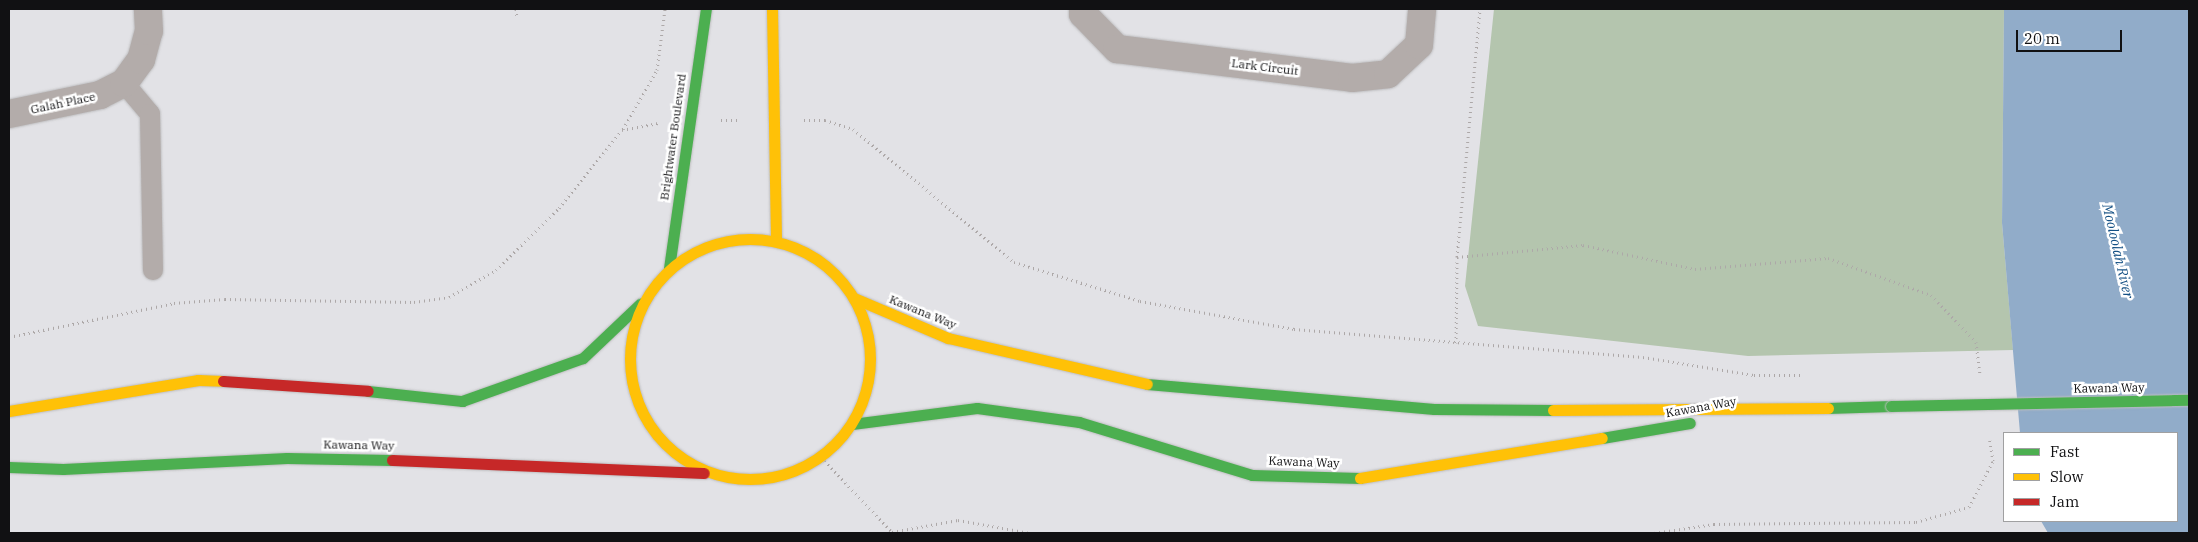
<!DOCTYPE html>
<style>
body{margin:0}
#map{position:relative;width:2198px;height:542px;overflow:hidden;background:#e2e2e6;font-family:"IBM Plex Serif",serif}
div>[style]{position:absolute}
.forest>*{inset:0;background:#b4c5ae}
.water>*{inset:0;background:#91acc9}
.path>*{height:3px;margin-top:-1.5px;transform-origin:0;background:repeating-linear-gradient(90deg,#ada8a8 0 1px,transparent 0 5px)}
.roads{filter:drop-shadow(0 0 1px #bdbdbf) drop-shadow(0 0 1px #bdbdbf)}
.lane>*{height:20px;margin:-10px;padding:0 10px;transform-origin:10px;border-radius:10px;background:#b3acaa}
.street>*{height:28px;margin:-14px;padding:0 14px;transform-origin:14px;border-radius:14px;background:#b3acaa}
.fast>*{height:11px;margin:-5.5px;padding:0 5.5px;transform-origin:5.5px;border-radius:5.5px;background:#4caf50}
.slow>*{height:11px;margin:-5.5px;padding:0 5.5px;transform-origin:5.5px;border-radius:5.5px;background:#ffc107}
.slow>.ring{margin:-5.5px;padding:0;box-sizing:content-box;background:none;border:11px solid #ffc107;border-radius:50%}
.jam>*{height:11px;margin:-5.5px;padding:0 5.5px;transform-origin:5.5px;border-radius:5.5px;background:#c62828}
.bridges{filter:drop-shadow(0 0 1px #bdbdbf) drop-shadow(0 0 1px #bdbdbf)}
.fast-bridge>*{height:11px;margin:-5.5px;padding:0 5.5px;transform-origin:5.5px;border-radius:5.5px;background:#4caf50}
span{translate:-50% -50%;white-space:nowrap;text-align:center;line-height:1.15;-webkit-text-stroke:5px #fff;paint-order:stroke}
.street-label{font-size:12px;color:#111113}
.water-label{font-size:14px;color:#145084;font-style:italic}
.frame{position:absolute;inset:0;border:10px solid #111113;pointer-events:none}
.legend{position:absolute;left:2003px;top:432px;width:175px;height:90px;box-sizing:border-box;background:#fff;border:1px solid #a0a0a1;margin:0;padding:6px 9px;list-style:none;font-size:15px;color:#111113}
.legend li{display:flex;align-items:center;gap:10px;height:25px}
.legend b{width:25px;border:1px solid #a0a0a1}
.scale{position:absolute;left:2016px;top:30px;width:106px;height:22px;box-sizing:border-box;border:2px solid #111113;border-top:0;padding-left:6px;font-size:15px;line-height:18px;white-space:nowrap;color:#111113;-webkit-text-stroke:4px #fff;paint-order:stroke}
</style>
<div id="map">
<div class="forest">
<div style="clip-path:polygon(1494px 9px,2004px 9px,2002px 223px,2013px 350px,1748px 356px,1478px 326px,1465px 286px)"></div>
</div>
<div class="water">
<div style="clip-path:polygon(2004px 9px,2189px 9px,2189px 533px,2048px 533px,2041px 521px,2177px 521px,2177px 433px,2020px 433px,2002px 223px)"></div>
</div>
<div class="path">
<div style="left:516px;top:9px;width:9px;rotate:84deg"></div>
<div style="left:721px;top:120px;width:19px"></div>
<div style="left:804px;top:120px;width:21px"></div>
<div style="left:825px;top:120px;width:29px;rotate:18deg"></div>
<div style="left:853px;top:129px;width:209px;rotate:39.6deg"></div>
<div style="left:1014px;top:262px;width:132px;rotate:17.2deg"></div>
<div style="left:1140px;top:301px;width:157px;rotate:10.3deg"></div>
<div style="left:1294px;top:329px;width:350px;rotate:4.6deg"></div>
<div style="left:1643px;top:357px;width:112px;rotate:9.2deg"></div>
<div style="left:1754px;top:375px;width:46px"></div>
<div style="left:623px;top:129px;width:68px;rotate:-60deg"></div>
<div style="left:657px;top:70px;width:62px;rotate:-82.5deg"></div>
<div style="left:1457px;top:257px;width:127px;rotate:-5.4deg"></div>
<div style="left:1583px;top:245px;width:115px;rotate:12.1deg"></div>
<div style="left:1695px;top:269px;width:133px;rotate:-4.7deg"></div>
<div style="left:1828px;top:258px;width:109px;rotate:19.8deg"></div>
<div style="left:1931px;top:295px;width:65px;rotate:46.2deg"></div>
<div style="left:1976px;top:342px;width:32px;rotate:83deg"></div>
<div style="left:9px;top:337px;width:168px;rotate:-11.6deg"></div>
<div style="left:174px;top:303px;width:51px;rotate:-4.5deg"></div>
<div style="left:225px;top:299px;width:189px;rotate:0.9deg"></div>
<div style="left:414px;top:302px;width:35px;rotate:-8deg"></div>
<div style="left:449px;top:297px;width:54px;rotate:-29.9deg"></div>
<div style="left:496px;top:270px;width:88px;rotate:-44.5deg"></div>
<div style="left:559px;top:208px;width:100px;rotate:-51.1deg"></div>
<div style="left:622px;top:130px;width:37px;rotate:-11deg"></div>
<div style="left:1456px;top:343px;width:86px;rotate:-89.3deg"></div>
<div style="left:1457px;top:257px;width:249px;rotate:-84.7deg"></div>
<div style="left:821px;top:457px;width:103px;rotate:46.6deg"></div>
<div style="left:892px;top:532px;width:67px;rotate:-10.3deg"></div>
<div style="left:958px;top:520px;width:73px;rotate:10.2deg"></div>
<div style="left:1654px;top:533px;width:61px;rotate:-8.5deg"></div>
<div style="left:1714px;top:524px;width:202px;rotate:-0.6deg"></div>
<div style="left:1916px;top:522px;width:55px;rotate:-15.8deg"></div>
<div style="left:1969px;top:507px;width:52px;rotate:-62.4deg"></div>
<div style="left:1993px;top:461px;width:24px;rotate:-99deg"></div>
</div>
<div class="roads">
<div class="lane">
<div style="left:124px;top:83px;width:40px;rotate:50deg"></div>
<div style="left:150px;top:114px;width:156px;rotate:88.9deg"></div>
</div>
<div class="street">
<div style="left:1083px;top:9px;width:5px;rotate:90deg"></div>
<div style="left:1083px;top:14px;width:49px;rotate:45.8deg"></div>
<div style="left:1117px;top:49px;width:237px;rotate:7deg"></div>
<div style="left:1352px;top:78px;width:36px;rotate:-6deg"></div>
<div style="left:1388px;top:74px;width:42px;rotate:-43.1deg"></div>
<div style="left:1419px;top:45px;width:36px;rotate:-85deg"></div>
<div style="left:9px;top:114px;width:93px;rotate:-11.8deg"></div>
<div style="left:100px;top:95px;width:27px;rotate:-27deg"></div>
<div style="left:124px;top:83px;width:29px;rotate:-54deg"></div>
<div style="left:141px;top:60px;width:30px;rotate:-75deg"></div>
<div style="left:149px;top:31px;width:22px;rotate:-93deg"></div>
</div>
<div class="fast">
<div style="left:669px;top:268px;width:262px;rotate:-81.9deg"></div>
<div style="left:1147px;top:384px;width:288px;rotate:5deg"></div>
<div style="left:1434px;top:409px;width:119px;rotate:0.5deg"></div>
<div style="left:368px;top:391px;width:95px;rotate:6.1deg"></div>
<div style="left:462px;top:401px;width:128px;rotate:-19.6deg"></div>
<div style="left:583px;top:358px;width:79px;rotate:-43.5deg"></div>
<div style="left:1828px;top:408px;width:63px;rotate:-1.8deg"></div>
<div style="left:852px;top:424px;width:126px;rotate:-7.3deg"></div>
<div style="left:977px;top:408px;width:103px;rotate:7.8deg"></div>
<div style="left:1079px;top:422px;width:181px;rotate:17deg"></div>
<div style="left:1252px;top:475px;width:108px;rotate:1.6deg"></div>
<div style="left:1602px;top:438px;width:89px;rotate:-9.7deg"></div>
<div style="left:9px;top:467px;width:54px;rotate:2.1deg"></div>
<div style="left:63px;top:469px;width:224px;rotate:-2.8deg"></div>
<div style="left:287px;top:458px;width:105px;rotate:1.1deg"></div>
</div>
<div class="slow">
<div style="left:772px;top:9px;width:232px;rotate:89deg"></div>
<div class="ring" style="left:630px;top:239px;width:229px;height:229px"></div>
<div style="left:854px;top:298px;width:102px;rotate:23.1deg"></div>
<div style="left:948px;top:338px;width:204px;rotate:13deg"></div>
<div style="left:1553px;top:410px;width:275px;rotate:-0.4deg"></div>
<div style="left:9px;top:411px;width:192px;rotate:-9.3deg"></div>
<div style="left:198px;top:380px;width:25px;rotate:2deg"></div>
<div style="left:1360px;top:478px;width:245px;rotate:-9.4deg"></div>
</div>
<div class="jam">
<div style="left:223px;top:381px;width:145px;rotate:3.9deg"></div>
<div style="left:392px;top:460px;width:312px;rotate:2.4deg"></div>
</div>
</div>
<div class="bridges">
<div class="fast-bridge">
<div style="left:1891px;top:406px;width:298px;rotate:-1.2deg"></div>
</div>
</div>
<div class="street-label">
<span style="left:1265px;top:67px;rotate:7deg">Lark Circuit</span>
<span style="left:63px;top:103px;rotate:-12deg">Galah Place</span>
<span style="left:673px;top:137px;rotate:-82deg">Brightwater Boulevard</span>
<span style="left:923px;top:312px;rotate:22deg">Kawana Way</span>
<span style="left:2109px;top:388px;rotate:-1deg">Kawana Way</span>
<span style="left:1701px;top:407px;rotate:-10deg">Kawana Way</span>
<span style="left:359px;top:445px;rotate:1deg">Kawana Way</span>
<span style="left:1304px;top:462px;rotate:2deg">Kawana Way</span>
</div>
<div class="water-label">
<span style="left:2118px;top:251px;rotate:77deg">Mooloolah River</span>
</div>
<div class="frame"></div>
<ul class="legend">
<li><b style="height:6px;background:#4caf50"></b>Fast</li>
<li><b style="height:6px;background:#ffc107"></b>Slow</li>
<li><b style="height:6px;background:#c62828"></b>Jam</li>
</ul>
<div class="scale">20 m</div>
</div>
